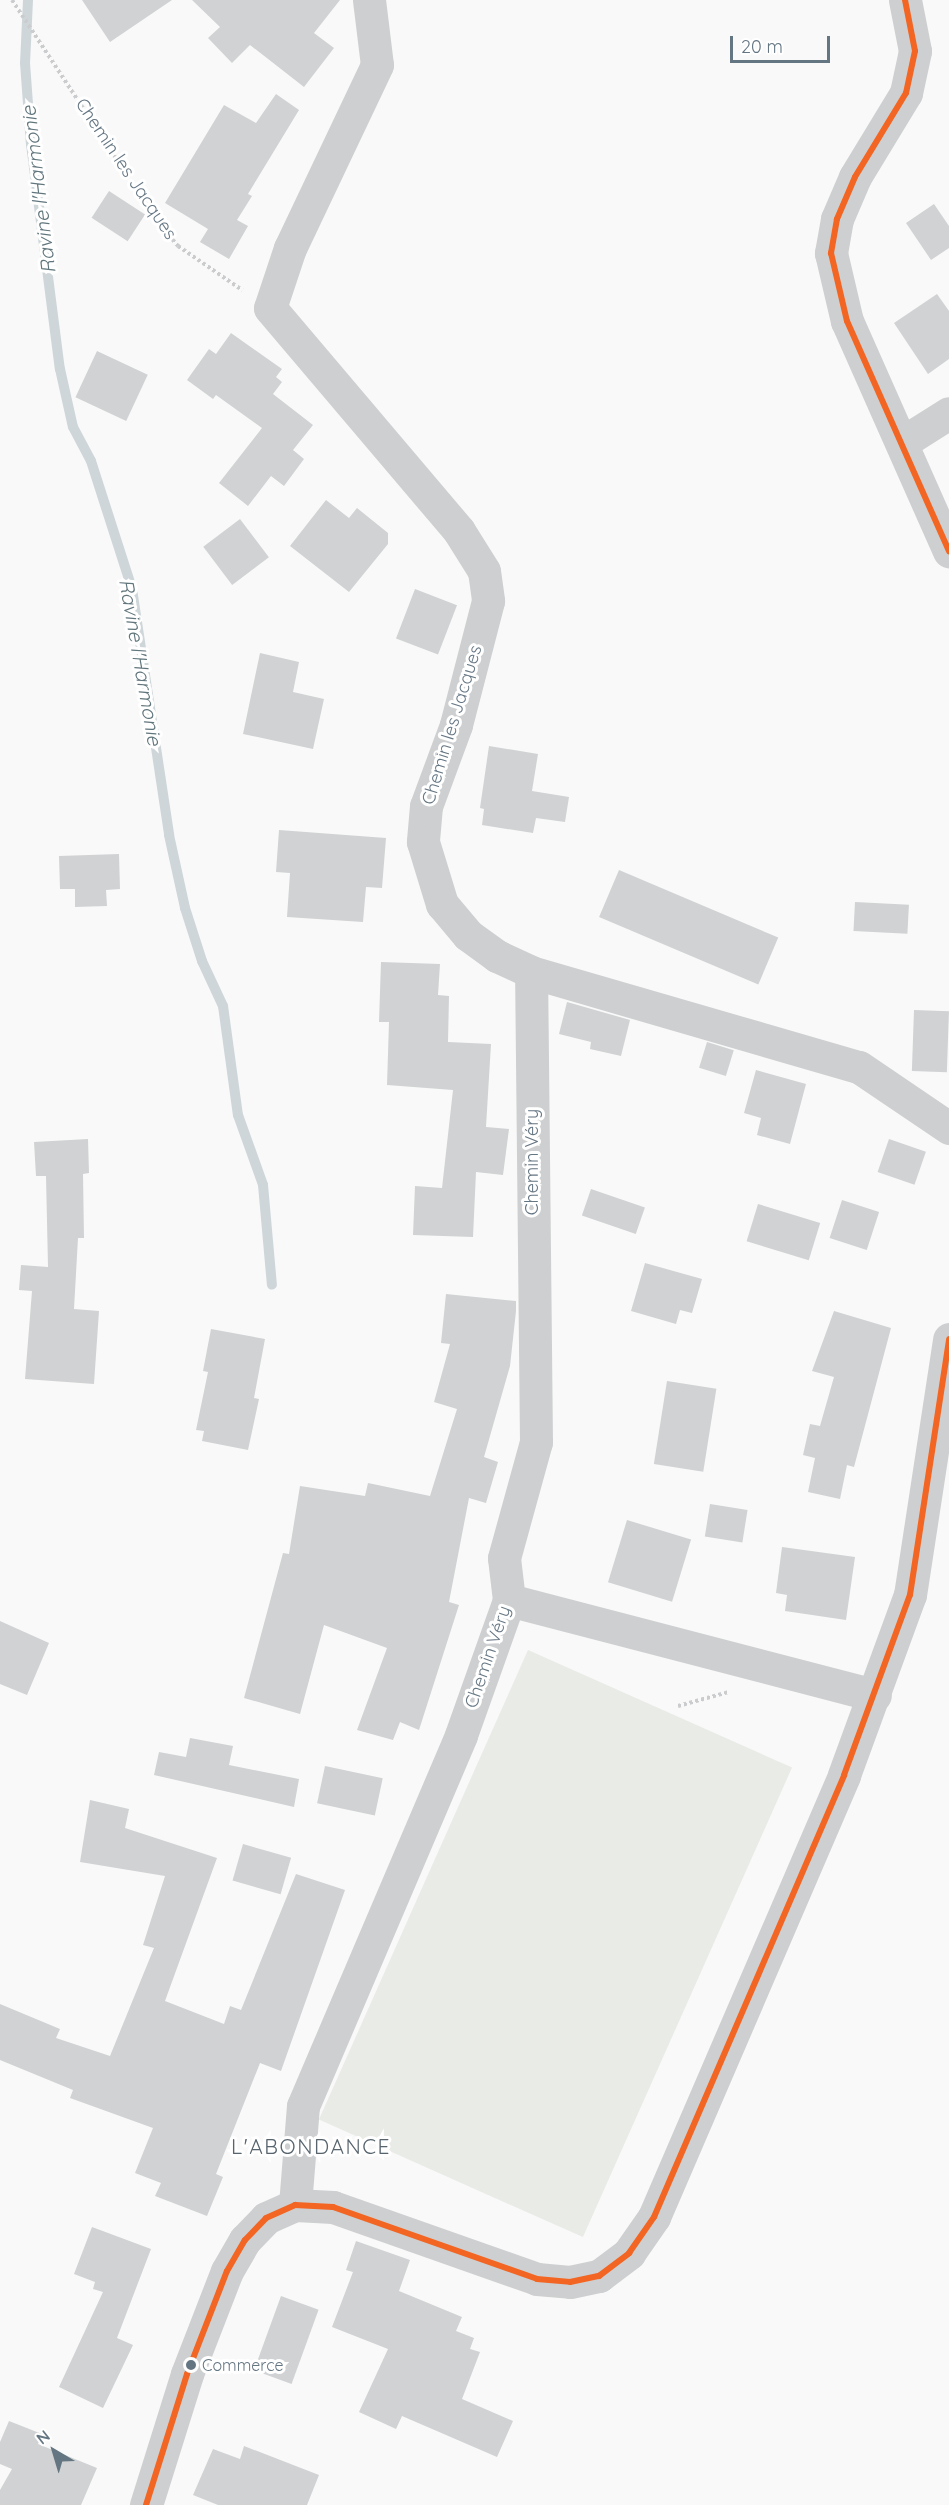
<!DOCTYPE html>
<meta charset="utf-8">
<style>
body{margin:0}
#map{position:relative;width:949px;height:2505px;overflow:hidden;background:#f9f9f9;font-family:Quicksand,sans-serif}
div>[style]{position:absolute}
.green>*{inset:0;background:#e8ebe6;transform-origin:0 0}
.stream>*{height:10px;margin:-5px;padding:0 5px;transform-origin:5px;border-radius:5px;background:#ced6d9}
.building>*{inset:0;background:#d0d2d3;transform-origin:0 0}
.path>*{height:4px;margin-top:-2px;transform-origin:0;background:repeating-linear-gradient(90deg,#cbcccd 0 3px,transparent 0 6px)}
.minor>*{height:33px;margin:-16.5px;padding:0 16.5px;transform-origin:16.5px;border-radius:16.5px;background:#cecfd0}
.bus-1>*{height:6px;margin:-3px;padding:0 3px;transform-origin:3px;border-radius:3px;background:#f26522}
.dots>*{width:16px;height:16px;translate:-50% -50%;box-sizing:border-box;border:3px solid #fff;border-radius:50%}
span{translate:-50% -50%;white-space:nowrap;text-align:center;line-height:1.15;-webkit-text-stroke:6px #fff;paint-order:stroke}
.bus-label{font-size:16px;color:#657683}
.left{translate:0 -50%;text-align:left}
.street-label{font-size:18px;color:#657683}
.water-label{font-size:20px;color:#60757c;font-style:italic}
.quarter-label{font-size:21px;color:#57646e;letter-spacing:1.5px}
.north{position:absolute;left:24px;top:2421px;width:60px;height:60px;-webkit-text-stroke:4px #fff;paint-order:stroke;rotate:322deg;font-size:16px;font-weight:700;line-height:24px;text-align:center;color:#657683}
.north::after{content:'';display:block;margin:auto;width:21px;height:27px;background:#657683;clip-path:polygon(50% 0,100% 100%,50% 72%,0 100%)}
.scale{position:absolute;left:730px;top:36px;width:100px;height:27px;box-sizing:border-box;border:3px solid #657683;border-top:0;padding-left:8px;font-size:18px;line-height:21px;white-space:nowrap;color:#657683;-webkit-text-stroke:4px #fff;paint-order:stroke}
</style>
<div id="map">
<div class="green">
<div style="left:528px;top:1650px;width:289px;height:514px;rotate:24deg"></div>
</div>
<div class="stream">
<div style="left:28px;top:0;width:63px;rotate:92.7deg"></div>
<div style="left:25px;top:63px;width:81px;rotate:85.8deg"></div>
<div style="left:31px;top:144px;width:227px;rotate:82.7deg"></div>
<div style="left:60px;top:369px;width:59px;rotate:77.4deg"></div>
<div style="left:73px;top:427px;width:38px;rotate:62deg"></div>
<div style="left:91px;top:461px;width:134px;rotate:72.2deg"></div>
<div style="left:132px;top:589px;width:249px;rotate:81.4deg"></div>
<div style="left:169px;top:835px;width:75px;rotate:77.6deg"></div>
<div style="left:185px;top:908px;width:56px;rotate:72.2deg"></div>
<div style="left:202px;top:961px;width:50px;rotate:65deg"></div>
<div style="left:223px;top:1006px;width:110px;rotate:82.2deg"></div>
<div style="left:238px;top:1115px;width:74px;rotate:70.3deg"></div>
<div style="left:263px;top:1185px;width:100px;rotate:84.9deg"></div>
</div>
<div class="building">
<div style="clip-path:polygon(82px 0,172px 0,110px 42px)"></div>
<div style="clip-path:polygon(192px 0,340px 0,314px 33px,334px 48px,304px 87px,250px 45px,232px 63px,208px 38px,220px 27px)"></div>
<div style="clip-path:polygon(276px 94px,299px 110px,248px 194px,252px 196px,237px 220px,248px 226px,229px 259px,200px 242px,208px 229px,165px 203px,224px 105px,256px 123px)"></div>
<div style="left:109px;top:191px;width:43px;height:32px;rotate:33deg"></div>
<div style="clip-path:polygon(934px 204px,949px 226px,949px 248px,931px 260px,906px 223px)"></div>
<div style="clip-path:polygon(937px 294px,949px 311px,949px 359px,928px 374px,894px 323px)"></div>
<div style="clip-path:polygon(231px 333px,282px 369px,276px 377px,282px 382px,273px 394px,313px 425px,293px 450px,304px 459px,284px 486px,271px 476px,248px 506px,219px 483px,262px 428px,216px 395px,213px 399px,187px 380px,209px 349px,216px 354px)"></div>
<div style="left:97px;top:351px;width:56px;height:51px;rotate:25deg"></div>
<div style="clip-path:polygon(326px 500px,349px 518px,357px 508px,388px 533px,388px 544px,349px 592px,290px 546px)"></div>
<div style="left:240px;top:519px;width:48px;height:46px;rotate:53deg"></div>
<div style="left:415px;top:589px;width:45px;height:53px;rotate:21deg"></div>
<div style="clip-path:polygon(260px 653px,299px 662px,293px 692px,324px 699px,313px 749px,243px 734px)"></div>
<div style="clip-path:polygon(489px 746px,538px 754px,532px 791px,569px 797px,565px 822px,536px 818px,533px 833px,482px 825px,484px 809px,480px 808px)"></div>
<div style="clip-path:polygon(279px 830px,386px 838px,382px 888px,366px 887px,363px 922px,287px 917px,290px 873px,276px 872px)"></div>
<div style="clip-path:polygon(119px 854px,120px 889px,106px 890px,107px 906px,75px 907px,75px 889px,60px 889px,59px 856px)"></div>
<div style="left:619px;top:870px;width:173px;height:51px;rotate:23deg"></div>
<div style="left:855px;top:902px;width:54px;height:29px;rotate:3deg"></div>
<div style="clip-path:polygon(381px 962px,440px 964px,438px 995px,449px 996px,448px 1042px,491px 1044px,486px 1127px,509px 1129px,503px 1175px,476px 1172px,473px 1237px,413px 1235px,415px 1186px,442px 1188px,453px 1090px,387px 1085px,389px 1022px,379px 1022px)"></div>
<div style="clip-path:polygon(567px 1002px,630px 1020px,621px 1056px,590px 1049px,591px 1042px,559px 1034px)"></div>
<div style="left:914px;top:1010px;width:35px;height:61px;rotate:2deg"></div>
<div style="left:707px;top:1042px;width:28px;height:27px;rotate:17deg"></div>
<div style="clip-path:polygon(756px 1070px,806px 1084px,790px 1144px,757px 1135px,761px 1118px,744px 1113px)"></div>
<div style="clip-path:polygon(88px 1139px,89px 1173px,83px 1174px,84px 1238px,78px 1238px,74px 1309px,99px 1311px,94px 1384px,25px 1379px,32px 1291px,19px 1290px,21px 1265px,48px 1267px,46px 1176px,36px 1176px,34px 1142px)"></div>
<div style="left:889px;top:1139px;width:39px;height:35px;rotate:19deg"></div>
<div style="left:591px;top:1189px;width:57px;height:28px;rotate:19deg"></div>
<div style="left:842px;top:1200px;width:39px;height:40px;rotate:18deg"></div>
<div style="left:758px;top:1204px;width:65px;height:39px;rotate:17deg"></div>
<div style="clip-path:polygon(645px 1263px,702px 1279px,692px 1313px,680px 1310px,676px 1324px,631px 1311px)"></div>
<div style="clip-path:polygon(446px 1294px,516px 1301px,516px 1311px,510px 1366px,484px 1457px,498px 1462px,486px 1503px,469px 1498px,449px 1602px,459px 1605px,419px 1730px,400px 1722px,393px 1740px,357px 1730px,387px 1648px,324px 1625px,300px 1714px,244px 1698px,283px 1553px,289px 1554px,300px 1486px,365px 1496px,368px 1483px,430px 1496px,457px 1409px,434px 1402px,450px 1344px,441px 1343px)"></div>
<div style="clip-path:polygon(834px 1311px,891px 1328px,854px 1467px,847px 1465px,840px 1499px,808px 1492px,815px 1458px,803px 1455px,810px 1424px,820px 1426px,834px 1377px,812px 1371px)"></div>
<div style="clip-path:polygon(211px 1329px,265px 1339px,254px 1398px,259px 1399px,248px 1450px,202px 1441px,204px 1431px,196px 1430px,208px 1372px,203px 1371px)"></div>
<div style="left:667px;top:1381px;width:50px;height:84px;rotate:9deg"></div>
<div style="left:710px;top:1504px;width:38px;height:33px;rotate:9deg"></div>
<div style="left:627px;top:1520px;width:67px;height:65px;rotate:17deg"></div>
<div style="clip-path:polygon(782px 1547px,855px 1557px,846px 1620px,785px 1611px,787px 1595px,776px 1593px)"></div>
<div style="clip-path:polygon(0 1621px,49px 1643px,27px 1695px,0 1684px)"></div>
<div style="clip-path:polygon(190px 1738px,233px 1746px,229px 1765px,299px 1779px,294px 1807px,154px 1775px,159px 1752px,186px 1757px)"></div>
<div style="left:325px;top:1766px;width:59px;height:38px;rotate:12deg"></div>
<div style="clip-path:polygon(90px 1800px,129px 1809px,125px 1828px,217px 1858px,165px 2001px,224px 2024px,230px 2006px,241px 2010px,296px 1874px,345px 1890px,281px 2071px,260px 2063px,216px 2174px,223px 2177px,207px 2216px,155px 2196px,161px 2183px,135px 2173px,153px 2128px,70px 2098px,73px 2090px,0 2060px,0 2004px,60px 2029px,56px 2038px,110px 2056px,154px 1948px,143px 1945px,165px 1876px,80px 1862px)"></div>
<div style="left:243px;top:1844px;width:50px;height:38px;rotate:16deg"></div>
<div style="clip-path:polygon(92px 2227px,151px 2249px,117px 2338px,133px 2345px,103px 2408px,59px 2387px,103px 2292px,93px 2289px,95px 2282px,74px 2274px)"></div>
<div style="clip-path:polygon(356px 2241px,410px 2260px,399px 2291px,462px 2317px,456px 2331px,474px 2338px,470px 2349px,480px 2352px,462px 2399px,513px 2421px,497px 2457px,402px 2416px,396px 2429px,359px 2412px,388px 2349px,332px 2327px,353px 2272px,346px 2270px)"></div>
<div style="left:281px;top:2296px;width:40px;height:79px;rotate:20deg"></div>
<div style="clip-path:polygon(9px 2421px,42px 2434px,38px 2444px,97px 2468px,81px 2505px,0 2505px,0 2490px,12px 2469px,0 2464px,0 2442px)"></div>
<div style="clip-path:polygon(244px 2446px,319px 2475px,307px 2505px,218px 2505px,193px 2495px,213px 2449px,240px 2459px)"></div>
</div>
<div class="path">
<div style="left:12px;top:0;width:264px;rotate:56.7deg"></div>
<div style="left:157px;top:221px;width:33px;rotate:50deg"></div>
<div style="left:178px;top:246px;width:78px;rotate:34.5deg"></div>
<div style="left:678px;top:1706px;width:53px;rotate:-15.4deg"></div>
</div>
<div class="minor">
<div style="left:369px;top:0;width:65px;rotate:83deg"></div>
<div style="left:377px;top:65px;width:203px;rotate:115.4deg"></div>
<div style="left:290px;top:248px;width:63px;rotate:108.4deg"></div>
<div style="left:270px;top:308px;width:292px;rotate:49.7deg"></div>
<div style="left:459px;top:531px;width:47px;rotate:58deg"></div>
<div style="left:484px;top:571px;width:30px;rotate:82deg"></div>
<div style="left:488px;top:601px;width:128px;rotate:104.5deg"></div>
<div style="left:456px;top:725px;width:86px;rotate:110.3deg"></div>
<div style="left:426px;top:806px;width:36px;rotate:95deg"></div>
<div style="left:423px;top:842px;width:65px;rotate:73deg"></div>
<div style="left:442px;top:904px;width:40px;rotate:50deg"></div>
<div style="left:468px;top:935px;width:36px;rotate:36deg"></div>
<div style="left:497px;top:956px;width:38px;rotate:25deg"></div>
<div style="left:531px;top:972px;width:341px;rotate:16.2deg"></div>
<div style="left:859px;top:1067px;width:109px;rotate:34.1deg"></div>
<div style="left:905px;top:0;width:52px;rotate:78.9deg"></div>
<div style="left:915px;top:51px;width:43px;rotate:102.1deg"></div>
<div style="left:906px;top:93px;width:98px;rotate:121.3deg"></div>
<div style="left:855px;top:177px;width:46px;rotate:113.2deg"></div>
<div style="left:837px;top:219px;width:35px;rotate:100deg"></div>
<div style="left:831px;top:253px;width:70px;rotate:76.8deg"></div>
<div style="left:847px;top:321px;width:252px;rotate:66.1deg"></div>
<div style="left:903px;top:442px;width:54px;rotate:-32.2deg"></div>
<div style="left:509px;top:1600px;width:378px;rotate:14.6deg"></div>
<div style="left:295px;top:2205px;width:99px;rotate:-85.4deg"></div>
<div style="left:303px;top:2106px;width:403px;rotate:-66.9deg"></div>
<div style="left:461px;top:1735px;width:143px;rotate:-70.4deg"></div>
<div style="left:509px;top:1600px;width:42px;rotate:-96.8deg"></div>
<div style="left:504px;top:1558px;width:120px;rotate:-74.6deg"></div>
<div style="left:536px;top:1442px;width:470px;rotate:-90.6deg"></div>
<div style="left:146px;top:2505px;width:137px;rotate:-72.6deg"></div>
<div style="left:187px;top:2374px;width:110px;rotate:-68.8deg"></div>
<div style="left:227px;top:2271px;width:36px;rotate:-60deg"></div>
<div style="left:245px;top:2240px;width:30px;rotate:-46deg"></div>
<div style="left:266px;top:2218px;width:32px;rotate:-24deg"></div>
<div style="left:295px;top:2205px;width:38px;rotate:3deg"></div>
<div style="left:333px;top:2207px;width:216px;rotate:19.4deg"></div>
<div style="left:537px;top:2279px;width:33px;rotate:5deg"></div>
<div style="left:570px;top:2282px;width:30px;rotate:-12deg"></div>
<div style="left:599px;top:2276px;width:38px;rotate:-37deg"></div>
<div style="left:629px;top:2253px;width:44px;rotate:-55.2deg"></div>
<div style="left:654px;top:2217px;width:481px;rotate:-66.7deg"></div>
<div style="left:844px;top:1775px;width:192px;rotate:-69.9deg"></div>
<div style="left:910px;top:1595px;width:259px;rotate:-81.3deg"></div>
</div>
<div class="bus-1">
<div style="left:905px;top:0;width:52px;rotate:78.9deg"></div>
<div style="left:915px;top:51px;width:43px;rotate:102.1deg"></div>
<div style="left:906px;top:93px;width:98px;rotate:121.3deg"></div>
<div style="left:855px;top:177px;width:46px;rotate:113.2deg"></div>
<div style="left:837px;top:219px;width:35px;rotate:100deg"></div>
<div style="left:831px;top:253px;width:70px;rotate:76.8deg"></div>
<div style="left:847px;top:321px;width:252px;rotate:66.1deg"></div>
<div style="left:146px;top:2505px;width:137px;rotate:-72.6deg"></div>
<div style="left:187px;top:2374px;width:110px;rotate:-68.8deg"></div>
<div style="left:227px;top:2271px;width:36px;rotate:-60deg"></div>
<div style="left:245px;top:2240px;width:30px;rotate:-46deg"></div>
<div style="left:266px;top:2218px;width:32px;rotate:-24deg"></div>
<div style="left:295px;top:2205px;width:38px;rotate:3deg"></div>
<div style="left:333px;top:2207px;width:216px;rotate:19.4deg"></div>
<div style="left:537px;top:2279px;width:33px;rotate:5deg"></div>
<div style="left:570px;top:2282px;width:30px;rotate:-12deg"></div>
<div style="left:599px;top:2276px;width:38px;rotate:-37deg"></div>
<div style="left:629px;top:2253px;width:44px;rotate:-55.2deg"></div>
<div style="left:654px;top:2217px;width:481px;rotate:-66.7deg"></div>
<div style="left:844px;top:1775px;width:192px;rotate:-69.9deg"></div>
<div style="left:910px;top:1595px;width:259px;rotate:-81.3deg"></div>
</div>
<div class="dots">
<div style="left:191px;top:2365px;background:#657683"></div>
</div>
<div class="bus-label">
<span class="left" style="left:202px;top:2365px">Commerce</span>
</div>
<div class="street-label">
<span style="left:126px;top:169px;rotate:56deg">Chemin les Jacques</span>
<span style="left:452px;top:725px;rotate:-73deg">Chemin les Jacques</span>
<span style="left:532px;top:1162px;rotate:-90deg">Chemin Véry</span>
<span style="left:488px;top:1657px;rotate:-71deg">Chemin Véry</span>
</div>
<div class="water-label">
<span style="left:38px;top:190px;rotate:-97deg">Ravine l'Harmonie</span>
<span style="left:141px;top:662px;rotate:80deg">Ravine l'Harmonie</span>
</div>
<div class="quarter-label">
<span style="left:311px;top:2146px">L'ABONDANCE</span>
</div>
<div class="north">N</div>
<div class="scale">20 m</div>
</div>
